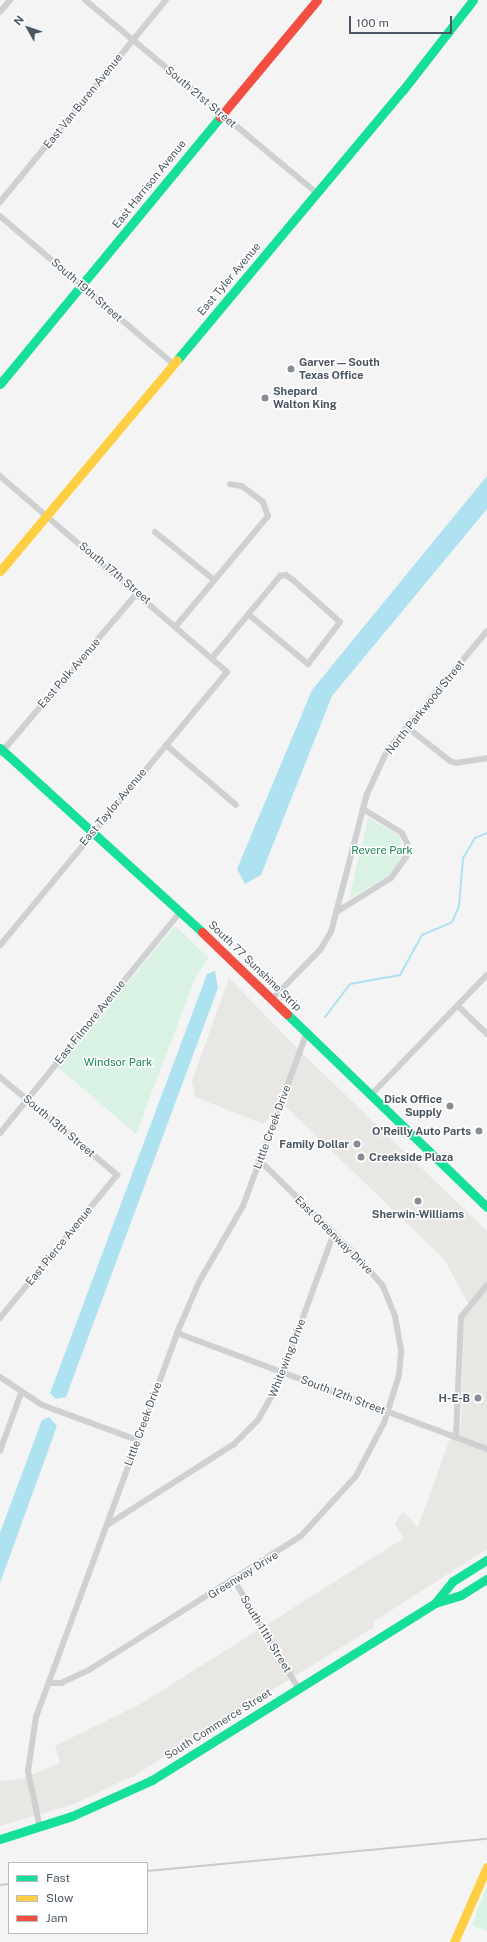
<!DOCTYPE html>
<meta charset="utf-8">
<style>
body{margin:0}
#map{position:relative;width:487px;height:1942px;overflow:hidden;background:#f4f4f4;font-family:"Public Sans",sans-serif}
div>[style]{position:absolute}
.commercial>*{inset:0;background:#e8e7e3}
.green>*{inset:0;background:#d9f2e3}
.water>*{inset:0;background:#aee2f0}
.stream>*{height:2px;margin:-1px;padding:0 1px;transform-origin:1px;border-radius:1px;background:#aee2f0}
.street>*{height:6px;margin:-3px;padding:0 3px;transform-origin:3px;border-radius:3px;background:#ced0d2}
.fast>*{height:9px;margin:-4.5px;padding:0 4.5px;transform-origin:4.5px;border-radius:4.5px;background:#16e098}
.slow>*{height:9px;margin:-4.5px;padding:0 4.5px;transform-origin:4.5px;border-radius:4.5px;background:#ffcf43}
.jam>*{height:9px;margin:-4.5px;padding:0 4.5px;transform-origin:4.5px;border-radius:4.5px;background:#f24e42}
.rail>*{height:2px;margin:-1px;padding:0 1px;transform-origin:1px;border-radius:1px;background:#c9cacc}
.dots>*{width:11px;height:11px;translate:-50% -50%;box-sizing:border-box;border:2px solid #fff;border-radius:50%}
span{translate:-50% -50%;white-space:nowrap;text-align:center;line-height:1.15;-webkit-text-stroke:3px #fff;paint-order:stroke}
.street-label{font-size:11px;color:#4a5661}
.poi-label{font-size:11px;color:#4a5661;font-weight:700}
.left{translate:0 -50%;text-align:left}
.right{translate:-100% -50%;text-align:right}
.park-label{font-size:11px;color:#17864f}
.legend{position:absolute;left:8px;top:1862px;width:140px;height:72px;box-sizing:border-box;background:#fff;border:1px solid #b7bbc0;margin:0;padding:5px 7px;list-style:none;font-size:12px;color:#4a5661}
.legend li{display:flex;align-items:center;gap:8px;height:20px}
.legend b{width:20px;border:1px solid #b7bbc0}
.north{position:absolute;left:8px;top:8px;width:40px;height:40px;-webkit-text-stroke:3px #fff;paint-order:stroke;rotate:310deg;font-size:11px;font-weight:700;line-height:16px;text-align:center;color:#4a5661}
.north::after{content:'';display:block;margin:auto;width:14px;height:18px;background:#4a5661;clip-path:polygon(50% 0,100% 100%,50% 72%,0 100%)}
.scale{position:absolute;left:349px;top:16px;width:103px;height:18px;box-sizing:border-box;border:2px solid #4a5661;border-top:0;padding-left:5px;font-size:12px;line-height:14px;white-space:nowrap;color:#4a5661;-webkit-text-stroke:3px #fff;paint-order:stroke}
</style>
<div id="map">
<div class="commercial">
<div style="clip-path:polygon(229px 978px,305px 1056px,487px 1231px,487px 1549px,373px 1622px,374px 1627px,135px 1775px,74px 1804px,0 1826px,0 1781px,21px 1779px,60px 1763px,55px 1746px,142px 1703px,404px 1538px,395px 1524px,403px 1512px,418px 1527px,449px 1441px,461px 1428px,464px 1317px,471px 1309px,444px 1259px,285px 1106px,263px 1124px,195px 1097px,192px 1081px)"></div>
</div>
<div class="green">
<div style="clip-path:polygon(368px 818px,400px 836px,403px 856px,390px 875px,349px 899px)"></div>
<div style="clip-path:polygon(175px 926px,209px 958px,196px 976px,136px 1134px,58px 1067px)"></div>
<div style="clip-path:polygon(487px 1885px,487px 1931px,472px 1925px)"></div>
</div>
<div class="water">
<div style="clip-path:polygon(487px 476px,487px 509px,332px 696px,261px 875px,245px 884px,237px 869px,312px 690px)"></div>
<div style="clip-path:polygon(215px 971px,218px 988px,66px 1397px,56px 1399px,50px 1393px,207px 974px)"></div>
<div style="clip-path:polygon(49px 1417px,57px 1426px,0 1583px,0 1533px,42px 1420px)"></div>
</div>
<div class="stream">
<div style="left:325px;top:1017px;width:41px;rotate:-52.9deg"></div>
<div style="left:350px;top:984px;width:51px;rotate:-10.2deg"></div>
<div style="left:400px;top:975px;width:46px;rotate:-61.2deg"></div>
<div style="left:422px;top:935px;width:33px;rotate:-23deg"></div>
<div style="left:452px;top:922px;width:17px;rotate:-66deg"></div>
<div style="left:459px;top:906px;width:48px;rotate:-85.2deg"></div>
<div style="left:463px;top:858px;width:23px;rotate:-59deg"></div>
<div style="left:475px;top:838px;width:13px;rotate:-23deg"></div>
</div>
<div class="street">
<div style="left:85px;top:0;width:302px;rotate:39.8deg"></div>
<div style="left:0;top:12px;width:16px;rotate:-50deg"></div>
<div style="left:0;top:202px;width:261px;rotate:-50.6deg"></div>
<div style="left:0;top:216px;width:228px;rotate:40.5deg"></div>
<div style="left:0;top:476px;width:300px;rotate:40.8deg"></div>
<div style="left:227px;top:672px;width:355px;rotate:129.7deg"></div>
<div style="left:155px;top:532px;width:76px;rotate:39.1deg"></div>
<div style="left:176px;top:626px;width:143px;rotate:-50.1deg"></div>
<div style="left:268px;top:516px;width:15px;rotate:-110deg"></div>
<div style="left:263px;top:502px;width:26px;rotate:-143deg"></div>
<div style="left:242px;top:486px;width:12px;rotate:-171deg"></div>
<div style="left:212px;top:658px;width:107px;rotate:-50.3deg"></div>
<div style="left:280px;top:576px;width:6px;rotate:-9deg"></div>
<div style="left:286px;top:575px;width:9px;rotate:36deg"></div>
<div style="left:293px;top:580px;width:63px;rotate:41.8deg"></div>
<div style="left:340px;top:622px;width:53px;rotate:127.3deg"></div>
<div style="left:308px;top:664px;width:78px;rotate:-140.2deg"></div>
<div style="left:407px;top:727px;width:55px;rotate:38.3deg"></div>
<div style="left:450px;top:761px;width:6px;rotate:18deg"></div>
<div style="left:456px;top:763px;width:31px;rotate:-9deg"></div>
<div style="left:166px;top:745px;width:92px;rotate:40.6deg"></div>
<div style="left:1px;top:753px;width:211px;rotate:-49.6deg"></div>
<div style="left:338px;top:911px;width:62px;rotate:-31.9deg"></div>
<div style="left:391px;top:878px;width:26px;rotate:-54deg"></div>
<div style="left:406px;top:857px;width:14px;rotate:-86deg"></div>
<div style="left:407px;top:843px;width:11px;rotate:-117deg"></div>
<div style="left:402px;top:833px;width:46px;rotate:-148.4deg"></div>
<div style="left:272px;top:999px;width:69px;rotate:-45.6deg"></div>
<div style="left:320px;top:950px;width:21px;rotate:-59deg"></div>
<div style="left:331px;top:932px;width:143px;rotate:-75.4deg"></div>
<div style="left:367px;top:794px;width:47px;rotate:-65.1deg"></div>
<div style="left:387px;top:751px;width:156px;rotate:-50.2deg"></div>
<div style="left:458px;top:1006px;width:40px;rotate:44deg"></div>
<div style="left:0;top:1077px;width:153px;rotate:39.9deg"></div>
<div style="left:117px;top:1175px;width:185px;rotate:129.3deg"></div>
<div style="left:370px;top:1096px;width:168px;rotate:-46deg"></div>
<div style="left:0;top:1133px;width:286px;rotate:-50.8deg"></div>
<div style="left:177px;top:1333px;width:331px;rotate:20.5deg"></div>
<div style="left:0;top:1377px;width:50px;rotate:33.7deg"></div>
<div style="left:42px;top:1405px;width:101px;rotate:20.2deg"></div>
<div style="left:456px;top:1437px;width:120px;rotate:-87.6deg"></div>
<div style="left:461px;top:1317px;width:41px;rotate:-50.9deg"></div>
<div style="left:0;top:1451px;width:62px;rotate:-70.1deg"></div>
<div style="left:107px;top:1525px;width:151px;rotate:-32.5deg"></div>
<div style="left:234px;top:1444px;width:34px;rotate:-45deg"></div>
<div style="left:258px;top:1420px;width:40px;rotate:-60.3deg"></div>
<div style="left:278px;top:1385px;width:162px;rotate:-69.8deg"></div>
<div style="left:234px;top:1580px;width:126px;rotate:59.3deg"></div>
<div style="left:49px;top:1683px;width:12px"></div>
<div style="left:61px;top:1683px;width:31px;rotate:-25deg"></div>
<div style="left:89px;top:1670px;width:251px;rotate:-32.3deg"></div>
<div style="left:301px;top:1536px;width:81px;rotate:-47.5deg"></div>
<div style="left:356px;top:1476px;width:60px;rotate:-62.2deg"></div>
<div style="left:384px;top:1423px;width:50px;rotate:-72.6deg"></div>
<div style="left:399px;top:1375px;width:25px;rotate:-85deg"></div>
<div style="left:401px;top:1350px;width:35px;rotate:-100deg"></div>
<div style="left:395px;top:1316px;width:32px;rotate:-112deg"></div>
<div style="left:383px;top:1286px;width:43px;rotate:-131.2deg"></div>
<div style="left:355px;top:1254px;width:133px;rotate:-135.6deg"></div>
<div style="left:40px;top:1828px;width:58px;rotate:-101.9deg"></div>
<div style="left:28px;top:1771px;width:55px;rotate:-81.6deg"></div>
<div style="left:36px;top:1717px;width:409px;rotate:-69.8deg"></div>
<div style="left:177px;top:1333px;width:56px;rotate:-66.7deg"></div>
<div style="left:199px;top:1282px;width:88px;rotate:-59.9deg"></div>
<div style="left:243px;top:1206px;width:185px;rotate:-69.8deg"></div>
</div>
<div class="fast">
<div style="left:177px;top:360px;width:352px;rotate:-50.1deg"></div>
<div style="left:403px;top:90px;width:114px;rotate:-52.1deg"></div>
<div style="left:0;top:384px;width:346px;rotate:-50.5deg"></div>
<div style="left:0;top:748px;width:273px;rotate:42.3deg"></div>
<div style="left:287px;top:1014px;width:278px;rotate:44deg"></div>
<div style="left:435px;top:1603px;width:27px;rotate:-17deg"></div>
<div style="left:461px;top:1595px;width:31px;rotate:-32deg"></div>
<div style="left:0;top:1839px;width:76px;rotate:-17.7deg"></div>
<div style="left:72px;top:1816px;width:88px;rotate:-24.2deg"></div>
<div style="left:152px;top:1780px;width:334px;rotate:-32deg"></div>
<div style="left:435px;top:1603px;width:28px;rotate:-51deg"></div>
<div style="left:453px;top:1581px;width:40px;rotate:-32deg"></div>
</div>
<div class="slow">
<div style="left:0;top:571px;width:275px;rotate:-50deg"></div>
<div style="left:454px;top:1942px;width:82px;rotate:-66.3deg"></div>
</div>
<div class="jam">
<div style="left:220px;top:117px;width:152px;rotate:-50.3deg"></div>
<div style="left:202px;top:932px;width:118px;rotate:44deg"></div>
</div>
<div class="rail">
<div style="left:147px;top:1871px;width:342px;rotate:-5.4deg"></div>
<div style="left:0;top:1885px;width:9px;rotate:-6deg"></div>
</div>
<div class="dots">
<div style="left:291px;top:369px;background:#868d94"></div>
<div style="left:265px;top:398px;background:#868d94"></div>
<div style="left:450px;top:1106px;background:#868d94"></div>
<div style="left:479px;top:1131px;background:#868d94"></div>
<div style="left:357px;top:1144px;background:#868d94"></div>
<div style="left:361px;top:1157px;background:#868d94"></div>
<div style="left:418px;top:1201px;background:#868d94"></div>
<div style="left:478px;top:1398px;background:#868d94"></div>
</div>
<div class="street-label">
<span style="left:201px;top:97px;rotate:40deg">South 21st Street</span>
<span style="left:83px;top:101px;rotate:-51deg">East Van Buren Avenue</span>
<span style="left:149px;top:184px;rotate:-51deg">East Harrison Avenue</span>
<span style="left:229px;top:279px;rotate:-50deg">East Tyler Avenue</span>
<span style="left:87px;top:290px;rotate:41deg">South 19th Street</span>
<span style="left:115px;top:573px;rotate:40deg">South 17th Street</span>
<span style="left:69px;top:673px;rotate:-49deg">East Polk Avenue</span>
<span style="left:425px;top:707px;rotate:-51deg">North Parkwood Street</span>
<span style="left:113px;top:807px;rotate:-50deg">East Taylor Avenue</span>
<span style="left:255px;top:966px;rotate:44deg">South 77 Sunshine Strip</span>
<span style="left:90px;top:1022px;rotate:-51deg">East Filmore Avenue</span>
<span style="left:59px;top:1126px;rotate:40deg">South 13th Street</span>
<span style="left:272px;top:1127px;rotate:-70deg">Little Creek Drive</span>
<span style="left:334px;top:1235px;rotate:45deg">East Greenway Drive</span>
<span style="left:59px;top:1246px;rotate:-51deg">East Pierce Avenue</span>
<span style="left:287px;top:1358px;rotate:-69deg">Whitewing Drive</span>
<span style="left:343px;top:1395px;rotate:21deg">South 12th Street</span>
<span style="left:143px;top:1424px;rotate:-70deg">Little Creek Drive</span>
<span style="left:243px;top:1575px;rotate:-32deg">Greenway Drive</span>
<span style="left:266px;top:1634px;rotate:59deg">South 11th Street</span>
<span style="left:218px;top:1724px;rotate:-32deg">South Commerce Street</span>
</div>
<div class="poi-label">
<span class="left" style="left:299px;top:369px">Garver — South<br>Texas Office</span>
<span class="left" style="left:273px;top:398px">Shepard<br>Walton King</span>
<span class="right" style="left:442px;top:1106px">Dick Office<br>Supply</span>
<span class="right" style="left:471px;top:1131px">O'Reilly Auto Parts</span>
<span class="right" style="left:349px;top:1144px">Family Dollar</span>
<span class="left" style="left:369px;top:1157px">Creekside Plaza</span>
<span style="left:418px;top:1214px">Sherwin-Williams</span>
<span class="right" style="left:470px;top:1398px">H-E-B</span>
</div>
<div class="park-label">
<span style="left:382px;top:850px">Revere Park</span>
<span style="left:118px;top:1062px">Windsor Park</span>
</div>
<ul class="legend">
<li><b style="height:5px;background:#16e098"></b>Fast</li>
<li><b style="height:5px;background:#ffcf43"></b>Slow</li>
<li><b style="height:5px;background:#f24e42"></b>Jam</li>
</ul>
<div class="north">N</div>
<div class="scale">100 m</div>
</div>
